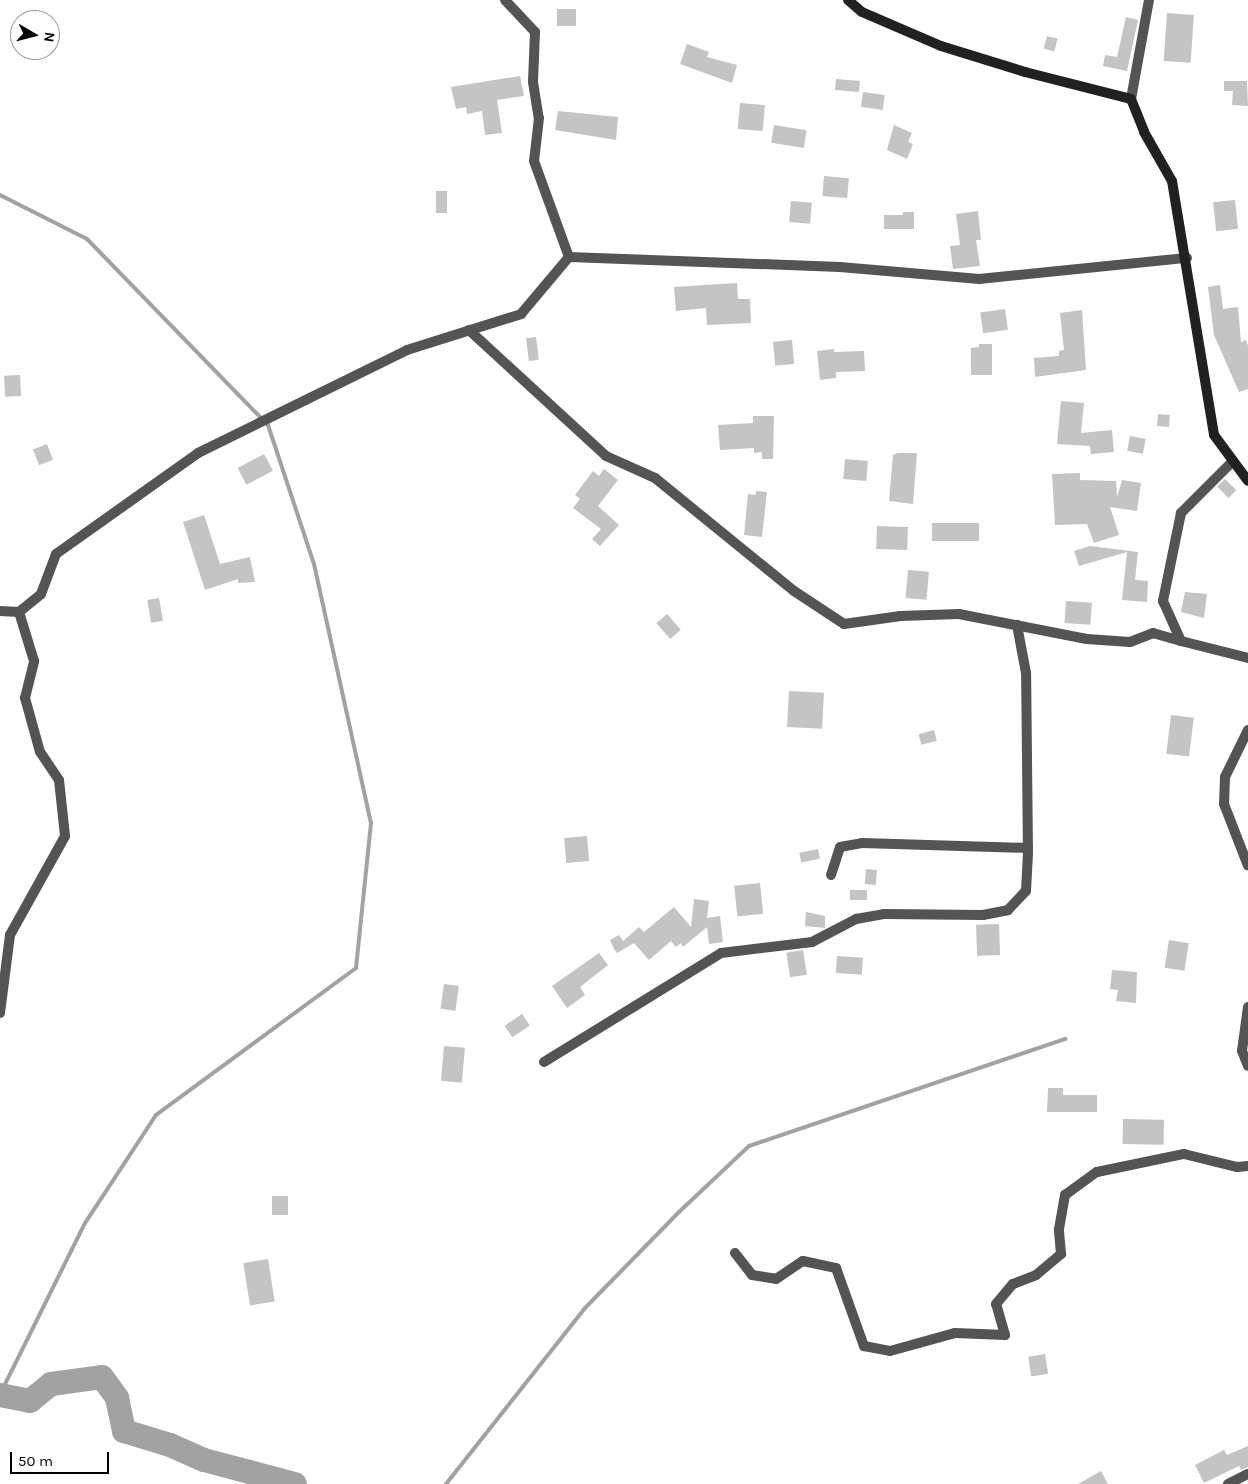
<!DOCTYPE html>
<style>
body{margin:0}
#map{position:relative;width:1248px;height:1484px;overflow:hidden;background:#fff;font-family:Karla,sans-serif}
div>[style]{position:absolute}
.stream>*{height:4px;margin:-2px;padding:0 2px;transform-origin:2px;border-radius:2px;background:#a2a2a2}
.river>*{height:24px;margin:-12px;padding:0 12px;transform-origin:12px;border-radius:12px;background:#a2a2a2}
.building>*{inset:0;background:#c4c4c4;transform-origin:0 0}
.street>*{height:10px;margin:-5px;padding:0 5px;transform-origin:5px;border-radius:5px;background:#545454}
.secondary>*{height:10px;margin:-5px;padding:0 5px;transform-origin:5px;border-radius:5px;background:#212121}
span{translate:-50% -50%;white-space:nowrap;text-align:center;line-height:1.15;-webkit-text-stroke:4px #fff;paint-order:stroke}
.north{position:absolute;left:10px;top:10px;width:50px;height:50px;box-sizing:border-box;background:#fff;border:1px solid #999;border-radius:50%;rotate:98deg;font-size:14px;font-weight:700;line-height:20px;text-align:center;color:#000}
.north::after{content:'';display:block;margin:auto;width:18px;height:22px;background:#000;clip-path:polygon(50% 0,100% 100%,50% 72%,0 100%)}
.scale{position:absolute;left:10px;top:1452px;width:99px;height:22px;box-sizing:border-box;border:2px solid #000;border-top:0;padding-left:6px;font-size:15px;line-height:18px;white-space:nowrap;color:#000;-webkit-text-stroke:4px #fff;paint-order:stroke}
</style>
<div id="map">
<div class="stream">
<div style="left:0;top:195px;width:97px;rotate:26.8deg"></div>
<div style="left:87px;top:239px;width:260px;rotate:45.8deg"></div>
<div style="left:268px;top:425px;width:146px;rotate:71.7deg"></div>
<div style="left:314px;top:564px;width:265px;rotate:77.6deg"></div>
<div style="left:371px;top:823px;width:146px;rotate:95.9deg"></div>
<div style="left:356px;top:968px;width:248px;rotate:143.7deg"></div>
<div style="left:156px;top:1115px;width:129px;rotate:123.3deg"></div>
<div style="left:85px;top:1223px;width:191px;rotate:116.4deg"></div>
<div style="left:446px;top:1484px;width:224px;rotate:-51.7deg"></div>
<div style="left:585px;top:1308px;width:134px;rotate:-45.6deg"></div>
<div style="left:679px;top:1212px;width:96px;rotate:-43.3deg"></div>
<div style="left:749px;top:1146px;width:334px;rotate:-18.7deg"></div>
</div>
<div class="river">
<div style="left:0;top:1395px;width:31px;rotate:11deg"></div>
<div style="left:30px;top:1401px;width:27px;rotate:-39deg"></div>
<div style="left:51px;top:1384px;width:51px;rotate:-7.8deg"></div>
<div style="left:102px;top:1377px;width:26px;rotate:54deg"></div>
<div style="left:117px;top:1398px;width:34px;rotate:78deg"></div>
<div style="left:124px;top:1431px;width:48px;rotate:16.9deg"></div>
<div style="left:170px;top:1445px;width:37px;rotate:24deg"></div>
<div style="left:204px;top:1460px;width:94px;rotate:14.8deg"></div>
</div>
<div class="building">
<div style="left:557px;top:9px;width:19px;height:17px"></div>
<div style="left:1167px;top:13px;width:27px;height:48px;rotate:4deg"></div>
<div style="clip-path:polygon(1126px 17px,1138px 20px,1127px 71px,1103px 66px,1105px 55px,1117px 57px)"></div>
<div style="left:1047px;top:36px;width:11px;height:13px;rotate:15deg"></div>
<div style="clip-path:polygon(687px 44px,709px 52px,707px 57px,737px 65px,732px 83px,680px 64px)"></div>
<div style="clip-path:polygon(520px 76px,524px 96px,497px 100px,502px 133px,485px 135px,482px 111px,467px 114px,466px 107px,456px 109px,451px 87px)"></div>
<div style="left:836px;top:79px;width:24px;height:11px;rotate:5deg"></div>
<div style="clip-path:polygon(1224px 81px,1247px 81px,1248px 106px,1232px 105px,1233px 91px,1224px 91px)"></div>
<div style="left:863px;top:92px;width:22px;height:15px;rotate:8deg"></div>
<div style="left:740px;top:103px;width:25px;height:26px;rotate:5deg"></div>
<div style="clip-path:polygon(558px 111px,618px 117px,616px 140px,555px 130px)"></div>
<div style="left:774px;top:125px;width:33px;height:18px;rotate:9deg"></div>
<div style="clip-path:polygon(894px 125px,912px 133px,908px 142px,913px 144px,907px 159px,887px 150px)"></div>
<div style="left:824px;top:176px;width:25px;height:20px;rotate:5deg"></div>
<div style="left:436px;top:191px;width:11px;height:22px"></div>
<div style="left:1235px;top:200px;width:29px;height:22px;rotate:84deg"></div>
<div style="left:791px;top:201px;width:21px;height:21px;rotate:5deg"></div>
<div style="clip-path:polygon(978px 211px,981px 240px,976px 240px,980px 266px,953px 269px,950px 246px,960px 245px,956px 214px)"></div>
<div style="clip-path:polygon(903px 212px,914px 212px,914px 229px,884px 229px,884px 215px,903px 215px)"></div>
<div style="clip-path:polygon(737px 283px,738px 299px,750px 299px,751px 323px,707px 325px,706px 308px,676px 311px,674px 287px)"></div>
<div style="clip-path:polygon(1220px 285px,1223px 309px,1238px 307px,1241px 342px,1246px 340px,1248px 346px,1248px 389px,1239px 392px,1214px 335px,1208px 287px)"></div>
<div style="left:1005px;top:309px;width:21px;height:25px;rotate:82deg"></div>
<div style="clip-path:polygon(1082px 310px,1086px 370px,1035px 377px,1034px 358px,1059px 356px,1059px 351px,1064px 350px,1060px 313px)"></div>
<div style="left:536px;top:337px;width:23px;height:10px;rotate:83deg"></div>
<div style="left:792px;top:340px;width:24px;height:19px;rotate:85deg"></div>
<div style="clip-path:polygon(979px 344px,992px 344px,992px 375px,971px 375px,971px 348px,979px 347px)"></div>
<div style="clip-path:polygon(834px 349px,834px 352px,864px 351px,865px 371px,836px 372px,836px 378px,820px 380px,817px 351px)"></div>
<div style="left:20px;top:375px;width:21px;height:16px;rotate:87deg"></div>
<div style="clip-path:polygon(1061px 401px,1084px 403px,1081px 433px,1112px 430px,1114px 452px,1091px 454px,1090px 446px,1057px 444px)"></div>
<div style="left:1158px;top:414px;width:12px;height:12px;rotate:5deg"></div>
<div style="clip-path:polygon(753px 416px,774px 416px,773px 459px,762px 459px,762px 452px,754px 453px,754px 448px,720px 450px,718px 425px,753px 423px)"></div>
<div style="left:1130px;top:436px;width:16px;height:15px;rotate:11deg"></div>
<div style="left:47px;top:444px;width:17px;height:15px;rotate:69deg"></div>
<div style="clip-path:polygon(898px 453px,917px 453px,913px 504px,889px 501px,893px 455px)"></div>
<div style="left:264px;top:454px;width:19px;height:30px;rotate:62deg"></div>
<div style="left:845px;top:459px;width:23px;height:20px;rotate:5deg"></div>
<div style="clip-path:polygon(604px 469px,618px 480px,598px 506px,619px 525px,600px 546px,592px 539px,601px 529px,573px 508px,580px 499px,575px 495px,593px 471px,599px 476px)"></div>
<div style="clip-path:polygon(1080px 473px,1080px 480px,1116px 481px,1117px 497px,1122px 480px,1141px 483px,1137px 511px,1110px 507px,1119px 535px,1094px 543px,1087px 524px,1055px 525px,1052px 474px)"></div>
<div style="left:1225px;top:479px;width:16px;height:11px;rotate:45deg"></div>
<div style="clip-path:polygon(756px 491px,767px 492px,762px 537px,744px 535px,748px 494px,756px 495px)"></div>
<div style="clip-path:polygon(204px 515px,220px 564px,250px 557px,255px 582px,238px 583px,238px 579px,205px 590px,183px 522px)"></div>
<div style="left:932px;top:523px;width:47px;height:18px"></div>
<div style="left:877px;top:526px;width:31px;height:23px;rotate:2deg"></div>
<div style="clip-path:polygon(1090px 546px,1138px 552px,1135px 580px,1148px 581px,1147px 602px,1122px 600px,1127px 552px,1079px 566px,1074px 551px)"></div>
<div style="left:908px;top:570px;width:21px;height:28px;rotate:5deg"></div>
<div style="clip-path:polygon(1185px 592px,1207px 594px,1204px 618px,1181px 612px)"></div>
<div style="left:159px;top:598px;width:23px;height:12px;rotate:80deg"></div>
<div style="left:1066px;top:601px;width:26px;height:22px;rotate:4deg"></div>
<div style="left:667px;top:614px;width:21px;height:14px;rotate:49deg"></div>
<div style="left:789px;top:691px;width:35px;height:36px;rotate:3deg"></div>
<div style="left:1171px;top:715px;width:23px;height:39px;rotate:7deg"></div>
<div style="left:934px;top:730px;width:11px;height:16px;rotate:75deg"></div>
<div style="left:587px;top:836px;width:25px;height:23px;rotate:85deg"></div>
<div style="left:818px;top:849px;width:10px;height:19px;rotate:79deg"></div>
<div style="left:866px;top:869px;width:11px;height:15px;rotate:5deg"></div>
<div style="left:760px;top:883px;width:31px;height:26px;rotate:84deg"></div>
<div style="left:850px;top:890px;width:17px;height:10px"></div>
<div style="clip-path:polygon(694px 899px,709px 901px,707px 918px,720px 916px,723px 942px,709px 944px,707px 927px,683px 947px,681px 943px,676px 947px,671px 941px,649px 960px,634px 943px,617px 953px,614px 949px,610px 940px,619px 935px,623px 941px,639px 927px,644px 932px,674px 907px,691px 927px)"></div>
<div style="clip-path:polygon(806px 912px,825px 916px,825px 928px,805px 926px)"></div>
<div style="left:999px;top:924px;width:31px;height:23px;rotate:88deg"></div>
<div style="left:1169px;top:940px;width:20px;height:28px;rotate:9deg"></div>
<div style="left:803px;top:950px;width:25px;height:17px;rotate:81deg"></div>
<div style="clip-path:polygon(599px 953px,608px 965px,580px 987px,585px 995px,567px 1008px,552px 986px)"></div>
<div style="left:837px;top:956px;width:26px;height:17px;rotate:4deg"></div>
<div style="clip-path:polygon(1112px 970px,1137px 972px,1136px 1003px,1116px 1001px,1118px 990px,1110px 989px)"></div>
<div style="left:444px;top:984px;width:15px;height:25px;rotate:8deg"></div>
<div style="left:522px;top:1014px;width:14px;height:21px;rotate:56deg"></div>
<div style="left:444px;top:1046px;width:21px;height:35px;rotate:5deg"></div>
<div style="clip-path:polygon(1048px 1088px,1063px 1088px,1063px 1095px,1097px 1095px,1097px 1112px,1047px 1112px)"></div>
<div style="left:1123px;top:1119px;width:41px;height:25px;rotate:1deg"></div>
<div style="left:272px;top:1196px;width:16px;height:19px"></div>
<div style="left:268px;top:1259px;width:43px;height:25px;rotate:81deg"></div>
<div style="left:1045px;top:1354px;width:20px;height:17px;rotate:81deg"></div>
<div style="clip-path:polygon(1248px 1446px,1248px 1467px,1241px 1470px,1239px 1466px,1204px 1483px,1195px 1465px,1224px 1450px,1227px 1455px)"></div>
<div style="clip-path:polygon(1101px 1471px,1108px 1484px,1078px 1484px)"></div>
</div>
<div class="street">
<div style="left:505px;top:0;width:44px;rotate:46.8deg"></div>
<div style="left:535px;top:32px;width:50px;rotate:92.3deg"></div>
<div style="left:533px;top:82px;width:36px;rotate:81deg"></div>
<div style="left:539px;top:118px;width:43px;rotate:96.6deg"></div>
<div style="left:534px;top:161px;width:102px;rotate:70deg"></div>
<div style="left:1131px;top:99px;width:101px;rotate:-79.7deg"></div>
<div style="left:469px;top:330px;width:186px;rotate:42.6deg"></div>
<div style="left:606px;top:456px;width:54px;rotate:24.2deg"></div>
<div style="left:655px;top:478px;width:179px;rotate:39.1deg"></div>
<div style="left:794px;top:591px;width:60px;rotate:33.4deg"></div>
<div style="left:844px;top:624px;width:57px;rotate:-8.1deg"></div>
<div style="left:900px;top:616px;width:59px;rotate:-1.9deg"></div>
<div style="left:959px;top:614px;width:130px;rotate:11.1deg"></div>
<div style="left:1087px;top:639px;width:43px;rotate:4deg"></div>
<div style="left:1130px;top:642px;width:25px;rotate:-21deg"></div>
<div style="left:1153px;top:633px;width:29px;rotate:16deg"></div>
<div style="left:1233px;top:461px;width:74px;rotate:135deg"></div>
<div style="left:1181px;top:513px;width:90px;rotate:101.6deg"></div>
<div style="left:1163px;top:601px;width:44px;rotate:65.8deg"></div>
<div style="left:1181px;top:641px;width:69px;rotate:14.2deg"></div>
<div style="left:0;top:611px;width:19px;rotate:3deg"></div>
<div style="left:19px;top:612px;width:28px;rotate:-39deg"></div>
<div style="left:41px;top:594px;width:43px;rotate:-69.4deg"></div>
<div style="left:56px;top:554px;width:174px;rotate:-35.4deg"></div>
<div style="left:198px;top:453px;width:233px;rotate:-26.2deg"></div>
<div style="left:407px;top:350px;width:120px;rotate:-17.5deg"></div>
<div style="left:521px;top:314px;width:75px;rotate:-49.9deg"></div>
<div style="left:569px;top:257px;width:271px;rotate:2.1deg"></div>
<div style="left:840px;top:267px;width:140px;rotate:4.9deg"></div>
<div style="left:979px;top:279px;width:209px;rotate:-5.8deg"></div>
<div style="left:1248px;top:730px;width:52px;rotate:116.1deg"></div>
<div style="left:1225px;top:777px;width:27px;rotate:92deg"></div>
<div style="left:1224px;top:804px;width:66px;rotate:68.8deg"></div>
<div style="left:831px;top:875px;width:29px;rotate:-72deg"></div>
<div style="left:840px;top:847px;width:22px;rotate:-10deg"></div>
<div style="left:862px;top:843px;width:166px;rotate:1.7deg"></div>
<div style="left:1248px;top:1007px;width:44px;rotate:97.8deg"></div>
<div style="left:1242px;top:1051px;width:16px;rotate:68deg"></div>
<div style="left:0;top:1013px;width:79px;rotate:-82.7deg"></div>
<div style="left:10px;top:935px;width:113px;rotate:-60.9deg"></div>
<div style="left:65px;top:836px;width:56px;rotate:-96.1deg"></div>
<div style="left:59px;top:780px;width:34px;rotate:-124deg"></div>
<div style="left:40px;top:752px;width:56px;rotate:-105.5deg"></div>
<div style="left:25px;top:698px;width:38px;rotate:-76deg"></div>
<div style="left:34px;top:661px;width:51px;rotate:-107deg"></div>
<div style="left:544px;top:1062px;width:208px;rotate:-31.6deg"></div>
<div style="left:721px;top:953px;width:92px;rotate:-6.9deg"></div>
<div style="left:812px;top:942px;width:50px;rotate:-27.6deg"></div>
<div style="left:856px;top:919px;width:28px;rotate:-10deg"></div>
<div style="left:884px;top:914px;width:99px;rotate:0.6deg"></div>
<div style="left:983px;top:915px;width:25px;rotate:-11deg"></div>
<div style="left:1008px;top:910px;width:26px;rotate:-47deg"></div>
<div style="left:1026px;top:891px;width:37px;rotate:-87deg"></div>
<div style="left:1028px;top:854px;width:181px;rotate:-90.6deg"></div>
<div style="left:1026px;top:673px;width:49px;rotate:-100.6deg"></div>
<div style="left:735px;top:1253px;width:28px;rotate:52deg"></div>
<div style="left:752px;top:1275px;width:24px;rotate:9deg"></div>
<div style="left:776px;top:1279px;width:32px;rotate:-34deg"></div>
<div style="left:803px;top:1261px;width:34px;rotate:12deg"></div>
<div style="left:836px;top:1268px;width:83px;rotate:70.3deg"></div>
<div style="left:864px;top:1346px;width:26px;rotate:11deg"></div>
<div style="left:890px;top:1351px;width:67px;rotate:-15.5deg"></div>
<div style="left:955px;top:1333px;width:50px;rotate:2.3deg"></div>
<div style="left:1005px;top:1335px;width:32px;rotate:-106deg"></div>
<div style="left:996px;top:1304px;width:26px;rotate:-50deg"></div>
<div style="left:1013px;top:1284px;width:25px;rotate:-21deg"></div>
<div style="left:1036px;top:1275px;width:33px;rotate:-40deg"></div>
<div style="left:1061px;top:1254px;width:25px;rotate:-95deg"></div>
<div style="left:1059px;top:1229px;width:35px;rotate:-80deg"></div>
<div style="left:1065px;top:1195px;width:39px;rotate:-36deg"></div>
<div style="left:1097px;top:1172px;width:89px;rotate:-11.7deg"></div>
<div style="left:1184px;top:1154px;width:55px;rotate:13.8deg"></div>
<div style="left:1237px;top:1167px;width:11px;rotate:-5deg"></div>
<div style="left:1228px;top:1484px;width:22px;rotate:-27deg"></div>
</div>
<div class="secondary">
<div style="left:848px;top:0;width:18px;rotate:41deg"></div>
<div style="left:862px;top:12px;width:86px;rotate:23.3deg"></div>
<div style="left:941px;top:46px;width:88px;rotate:17.2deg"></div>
<div style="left:1025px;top:72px;width:109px;rotate:14.3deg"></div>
<div style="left:1131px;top:99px;width:35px;rotate:68deg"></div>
<div style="left:1144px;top:132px;width:56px;rotate:60.3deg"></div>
<div style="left:1172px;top:181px;width:257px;rotate:80.6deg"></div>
<div style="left:1214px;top:435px;width:57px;rotate:53.5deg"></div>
</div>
<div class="north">N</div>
<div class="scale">50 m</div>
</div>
